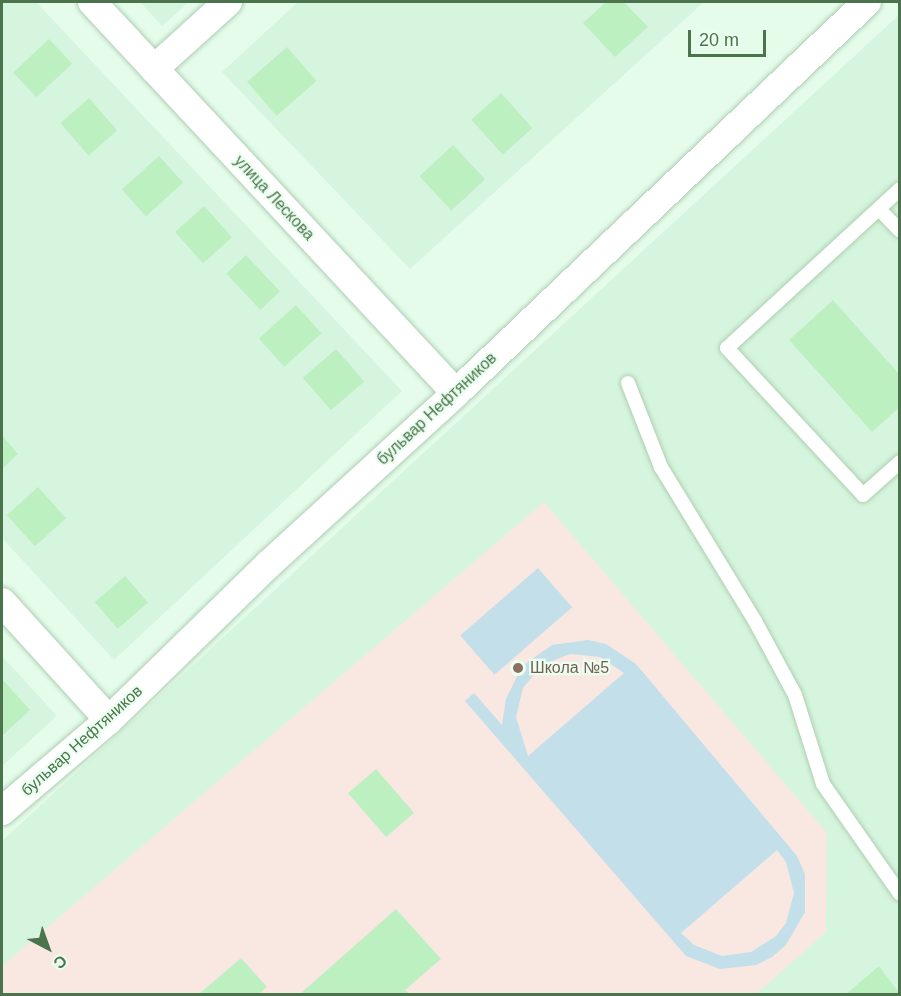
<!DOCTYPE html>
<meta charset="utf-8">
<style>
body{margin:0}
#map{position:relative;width:901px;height:996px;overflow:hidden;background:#e5fceb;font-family:Helvetica,sans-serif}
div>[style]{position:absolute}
.residential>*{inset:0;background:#d6f5de}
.education>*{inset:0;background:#f8e8e1}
.green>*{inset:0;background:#c3dfe9;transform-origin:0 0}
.building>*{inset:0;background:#bdf0c1;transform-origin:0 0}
.roads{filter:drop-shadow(0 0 2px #aecfb2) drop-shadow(0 0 2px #aecfb2)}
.lane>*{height:14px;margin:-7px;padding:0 7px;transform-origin:7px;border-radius:7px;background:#fff}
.street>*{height:28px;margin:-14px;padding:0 14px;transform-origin:14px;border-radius:14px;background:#fff}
.dots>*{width:16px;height:16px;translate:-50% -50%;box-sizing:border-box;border:3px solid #ebfff0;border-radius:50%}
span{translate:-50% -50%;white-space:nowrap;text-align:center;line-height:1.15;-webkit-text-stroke:4.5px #ebfff0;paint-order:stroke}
.street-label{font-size:16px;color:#4b744c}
.education-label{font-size:16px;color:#785e54}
.left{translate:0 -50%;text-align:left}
.frame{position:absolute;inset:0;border:3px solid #4b744c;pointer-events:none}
.north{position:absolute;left:18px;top:918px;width:60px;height:60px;-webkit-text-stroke:4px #ebfff0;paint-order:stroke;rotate:139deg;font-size:16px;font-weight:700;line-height:24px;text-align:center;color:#4b744c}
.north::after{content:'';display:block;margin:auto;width:21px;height:27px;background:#4b744c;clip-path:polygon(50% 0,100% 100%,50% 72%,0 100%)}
.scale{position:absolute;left:688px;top:30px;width:78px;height:27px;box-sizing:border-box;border:3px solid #4b744c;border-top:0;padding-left:8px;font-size:18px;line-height:21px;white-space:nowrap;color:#4b744c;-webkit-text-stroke:4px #ebfff0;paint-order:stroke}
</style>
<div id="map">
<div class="residential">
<div style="clip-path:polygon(2px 2px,36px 2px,402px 391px,114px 660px,2px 538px)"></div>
<div style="clip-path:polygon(140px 2px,189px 2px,162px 26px)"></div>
<div style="clip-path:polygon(298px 2px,704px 2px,410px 269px,222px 72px)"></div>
<div style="clip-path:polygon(899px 15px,899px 994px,2px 994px,2px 841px)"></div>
<div style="clip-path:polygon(2px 656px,57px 716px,2px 766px)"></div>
</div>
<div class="education">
<div style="clip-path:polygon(544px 502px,827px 833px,826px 932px,756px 994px,2px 994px,2px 966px)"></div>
</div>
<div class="green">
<div style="left:538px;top:568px;width:52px;height:103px;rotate:49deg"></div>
<div style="clip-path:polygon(evenodd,588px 640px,606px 644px,636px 664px,797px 856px,805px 874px,805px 912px,786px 945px,772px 957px,756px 965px,720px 969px,686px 956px,465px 701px,474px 693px,502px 725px,506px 699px,522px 666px,552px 645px,588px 640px,570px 654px,600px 657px,624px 673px,528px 756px,516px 717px,523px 688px,542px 665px,570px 654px,588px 640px,777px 850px,786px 862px,794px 893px,786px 923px,776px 936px,751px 952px,722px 956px,694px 945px,681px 933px,777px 850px)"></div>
</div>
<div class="building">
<div style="clip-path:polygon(606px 2px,624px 2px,648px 27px,615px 57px,583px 23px)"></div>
<div style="left:49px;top:39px;width:34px;height:49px;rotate:47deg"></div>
<div style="left:287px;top:47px;width:45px;height:53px;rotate:49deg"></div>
<div style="left:501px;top:93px;width:47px;height:40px;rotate:48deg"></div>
<div style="left:89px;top:98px;width:43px;height:38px;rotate:49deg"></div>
<div style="left:453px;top:145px;width:47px;height:46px;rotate:47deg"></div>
<div style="left:159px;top:156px;width:36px;height:50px;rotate:48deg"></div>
<div style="left:204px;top:206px;width:42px;height:39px;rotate:48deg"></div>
<div style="left:246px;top:255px;width:50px;height:27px;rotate:47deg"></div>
<div style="clip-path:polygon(833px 300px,900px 375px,900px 407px,872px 432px,789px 340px)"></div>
<div style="left:296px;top:305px;width:38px;height:50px;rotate:48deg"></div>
<div style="left:336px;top:349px;width:43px;height:44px;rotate:49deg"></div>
<div style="clip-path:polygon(2px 435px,18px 454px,2px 469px)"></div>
<div style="left:38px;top:487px;width:42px;height:42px;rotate:48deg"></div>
<div style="left:125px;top:576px;width:35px;height:40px;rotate:49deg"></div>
<div style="clip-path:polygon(2px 679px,30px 710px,2px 736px)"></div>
<div style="left:376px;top:769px;width:58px;height:37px;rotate:49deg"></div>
<div style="clip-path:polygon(396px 909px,441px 959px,405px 990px,409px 994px,300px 994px)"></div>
<div style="clip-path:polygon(241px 958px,267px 987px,259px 994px,199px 994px)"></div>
<div style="clip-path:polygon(879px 966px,900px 994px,846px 994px)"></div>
</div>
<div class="roads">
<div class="lane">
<div style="left:900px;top:189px;width:235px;rotate:137.4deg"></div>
<div style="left:727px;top:348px;width:200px;rotate:47.2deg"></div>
<div style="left:863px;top:495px;width:50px;rotate:-41.7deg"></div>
<div style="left:879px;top:209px;width:30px;rotate:46deg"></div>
<div style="left:628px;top:383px;width:90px;rotate:68.6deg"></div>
<div style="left:661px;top:467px;width:180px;rotate:58.6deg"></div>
<div style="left:755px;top:621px;width:84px;rotate:61.6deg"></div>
<div style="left:795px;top:695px;width:93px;rotate:72.5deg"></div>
<div style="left:823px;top:784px;width:134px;rotate:55deg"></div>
</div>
<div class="street">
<div style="left:92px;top:2px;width:534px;rotate:47.05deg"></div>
<div style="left:154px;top:69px;width:100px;rotate:-42.2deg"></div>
<div style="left:2px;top:602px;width:159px;rotate:47.8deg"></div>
<div style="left:2px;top:811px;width:140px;rotate:-40.4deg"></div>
<div style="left:109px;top:720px;width:223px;rotate:-44.3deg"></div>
<div style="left:269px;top:564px;width:253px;rotate:-42.4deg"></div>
<div style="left:456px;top:393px;width:567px;rotate:-43.57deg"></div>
</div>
</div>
<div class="dots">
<div style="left:518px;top:668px;background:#8d6e63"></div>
</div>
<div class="street-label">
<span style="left:274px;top:198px;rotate:47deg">улица Лескова</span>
<span style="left:437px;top:409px;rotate:-43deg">бульвар Нефтяников</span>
<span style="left:82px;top:741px;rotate:-42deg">бульвар Нефтяников</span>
</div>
<div class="education-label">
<span class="left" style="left:530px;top:668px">Школа №5</span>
</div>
<div class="frame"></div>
<div class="north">С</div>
<div class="scale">20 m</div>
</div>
